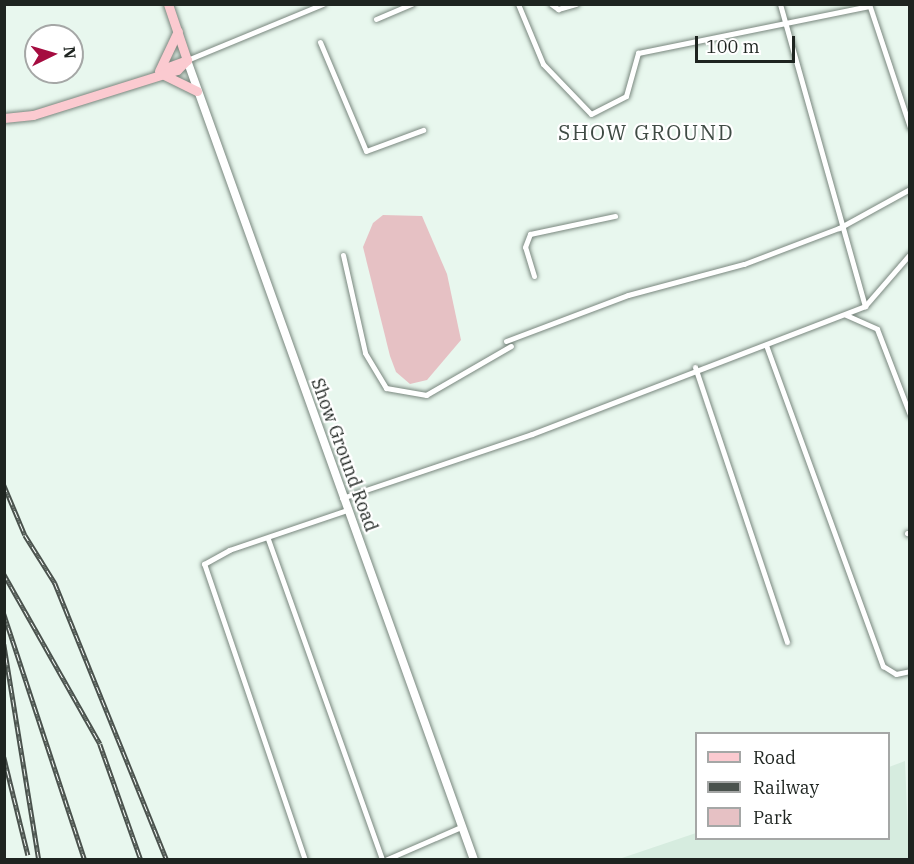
<!DOCTYPE html>
<style>
body{margin:0}
#map{position:relative;width:914px;height:864px;overflow:hidden;background:#e8f7ee;font-family:"IBM Plex Serif",serif}
div>[style]{position:absolute}
.built>*{inset:0;background:#d6ecdf}
.green>*{inset:0;background:#e6c1c4}
.roads{filter:drop-shadow(0 0 2px #79877e) drop-shadow(0 0 2px #79877e)}
.minor>*{height:5px;margin:-2.5px;padding:0 2.5px;transform-origin:2.5px;border-radius:2.5px;background:#fff}
.secondary>*{height:8px;margin:-4px;padding:0 4px;transform-origin:4px;border-radius:4px;background:#fff}
.primary>*{height:9px;margin:-4.5px;padding:0 4.5px;transform-origin:4.5px;border-radius:4.5px;background:#fbcad0}
.rail>*{height:4.5px;margin-top:-2.25px;transform-origin:0;background:repeating-linear-gradient(90deg,#fff 0 7px,#4a524d 0 14px);box-sizing:border-box;border-block:2px solid #4a524d}
span{translate:-50% -50%;white-space:nowrap;text-align:center;line-height:1.15;-webkit-text-stroke:4.5px #fff;paint-order:stroke}
.street-label{font-size:18px;color:#1e2420}
.quarter-label{font-size:21px;color:#3f4b44;letter-spacing:1.5px}
.frame{position:absolute;inset:0;border:6px solid #1e2420;pointer-events:none}
.legend{position:absolute;left:695px;top:732px;width:195px;height:108px;box-sizing:border-box;background:#fff;border:2px solid #a5a7a6;margin:0;padding:8px 10px;list-style:none;font-size:18px;color:#1e2420}
.legend li{display:flex;align-items:center;gap:12px;height:30px}
.legend b{width:30px;border:2px solid #a5a7a6}
.north{position:absolute;left:24px;top:24px;width:60px;height:60px;box-sizing:border-box;background:#fff;border:2px solid #a5a7a6;border-radius:50%;rotate:85deg;font-size:16px;font-weight:700;line-height:24px;text-align:center;color:#1e2420}
.north::after{content:'';display:block;margin:auto;width:21px;height:27px;background:#a50c40;clip-path:polygon(50% 0,100% 100%,50% 72%,0 100%)}
.scale{position:absolute;left:695px;top:36px;width:100px;height:27px;box-sizing:border-box;border:3px solid #1e2420;border-top:0;padding-left:8px;font-size:18px;line-height:21px;white-space:nowrap;color:#1e2420;-webkit-text-stroke:4px #fff;paint-order:stroke}
</style>
<div id="map">
<div class="built">
<div style="clip-path:polygon(905px 761px,909px 859px,619px 859px,696px 833px,696px 838px,888px 838px,889px 767px)"></div>
</div>
<div class="green">
<div style="clip-path:polygon(383px 215px,422px 216px,447px 274px,461px 340px,427px 380px,410px 384px,396px 372px,390px 356px,363px 247px,373px 223px)"></div>
</div>
<div class="roads">
<div class="minor">
<div style="left:518px;top:4px;width:65px;rotate:67.4deg"></div>
<div style="left:543px;top:64px;width:69px;rotate:46.2deg"></div>
<div style="left:591px;top:114px;width:39px;rotate:-27deg"></div>
<div style="left:626px;top:96px;width:45px;rotate:-74.4deg"></div>
<div style="left:638px;top:53px;width:236px;rotate:-11.5deg"></div>
<div style="left:551px;top:4px;width:9px;rotate:36deg"></div>
<div style="left:558px;top:9px;width:19px;rotate:-16deg"></div>
<div style="left:780px;top:4px;width:314px;rotate:74.3deg"></div>
<div style="left:869px;top:4px;width:130px;rotate:71.6deg"></div>
<div style="left:376px;top:19px;width:39px;rotate:-23deg"></div>
<div style="left:320px;top:42px;width:118px;rotate:67.1deg"></div>
<div style="left:366px;top:151px;width:61px;rotate:-20.2deg"></div>
<div style="left:187px;top:60px;width:147px;rotate:-22.4deg"></div>
<div style="left:343px;top:255px;width:100px;rotate:77.3deg"></div>
<div style="left:365px;top:353px;width:41px;rotate:59deg"></div>
<div style="left:386px;top:388px;width:41px;rotate:9.9deg"></div>
<div style="left:426px;top:395px;width:98px;rotate:-30deg"></div>
<div style="left:534px;top:276px;width:30px;rotate:-107deg"></div>
<div style="left:525px;top:247px;width:14px;rotate:-69deg"></div>
<div style="left:530px;top:234px;width:87px;rotate:-12deg"></div>
<div style="left:846px;top:315px;width:34px;rotate:24deg"></div>
<div style="left:877px;top:329px;width:92px;rotate:69deg"></div>
<div style="left:506px;top:341px;width:130px;rotate:-20.7deg"></div>
<div style="left:628px;top:295px;width:120px;rotate:-15deg"></div>
<div style="left:744px;top:264px;width:102px;rotate:-20.8deg"></div>
<div style="left:839px;top:228px;width:81px;rotate:-28.8deg"></div>
<div style="left:766px;top:345px;width:342px;rotate:70deg"></div>
<div style="left:883px;top:666px;width:15px;rotate:32deg"></div>
<div style="left:896px;top:674px;width:14px;rotate:-12deg"></div>
<div style="left:695px;top:367px;width:290px;rotate:71.5deg"></div>
<div style="left:342px;top:498px;width:200px;rotate:-18.6deg"></div>
<div style="left:532px;top:434px;width:357px;rotate:-21deg"></div>
<div style="left:865px;top:306px;width:69px;rotate:-49.1deg"></div>
<div style="left:907px;top:533px;width:3px;rotate:18deg"></div>
<div style="left:268px;top:539px;width:341px;rotate:70.4deg"></div>
<div style="left:305px;top:860px;width:313px;rotate:-108.8deg"></div>
<div style="left:204px;top:564px;width:29px;rotate:-29deg"></div>
<div style="left:229px;top:550px;width:125px;rotate:-18.7deg"></div>
<div style="left:385px;top:860px;width:83px;rotate:-23.5deg"></div>
</div>
<div class="secondary">
<div style="left:187px;top:60px;width:850px;rotate:70.26deg"></div>
</div>
<div class="primary">
<div style="left:168px;top:4px;width:59px;rotate:71.3deg"></div>
<div style="left:160px;top:70px;width:29px;rotate:-20deg"></div>
<div style="left:159px;top:71px;width:44px;rotate:-64.6deg"></div>
<div style="left:162px;top:74px;width:39px;rotate:26deg"></div>
<div style="left:4px;top:118px;width:29px;rotate:-6deg"></div>
<div style="left:33px;top:115px;width:151px;rotate:-17.4deg"></div>
<div style="left:177px;top:70px;width:14px;rotate:-45deg"></div>
</div>
</div>
<div class="rail">
<div style="left:4px;top:485px;width:54px;rotate:67.2deg"></div>
<div style="left:25px;top:535px;width:57px;rotate:58deg"></div>
<div style="left:55px;top:583px;width:299px;rotate:68deg"></div>
<div style="left:4px;top:574px;width:195px;rotate:60.5deg"></div>
<div style="left:100px;top:744px;width:123px;rotate:70.5deg"></div>
<div style="left:4px;top:614px;width:259px;rotate:71.8deg"></div>
<div style="left:4px;top:644px;width:219px;rotate:80.8deg"></div>
<div style="left:4px;top:757px;width:101px;rotate:76.2deg"></div>
</div>
<div class="street-label">
<span style="left:344px;top:455px;rotate:70deg">Show Ground Road</span>
</div>
<div class="quarter-label">
<span style="left:646px;top:132px">SHOW GROUND</span>
</div>
<div class="frame"></div>
<ul class="legend">
<li><b style="height:8px;background:#fbcad0"></b>Road</li>
<li><b style="height:8px;background:#4a524d"></b>Railway</li>
<li><b style="height:16px;background:#e6c1c4"></b>Park</li>
</ul>
<div class="north">N</div>
<div class="scale">100 m</div>
</div>
